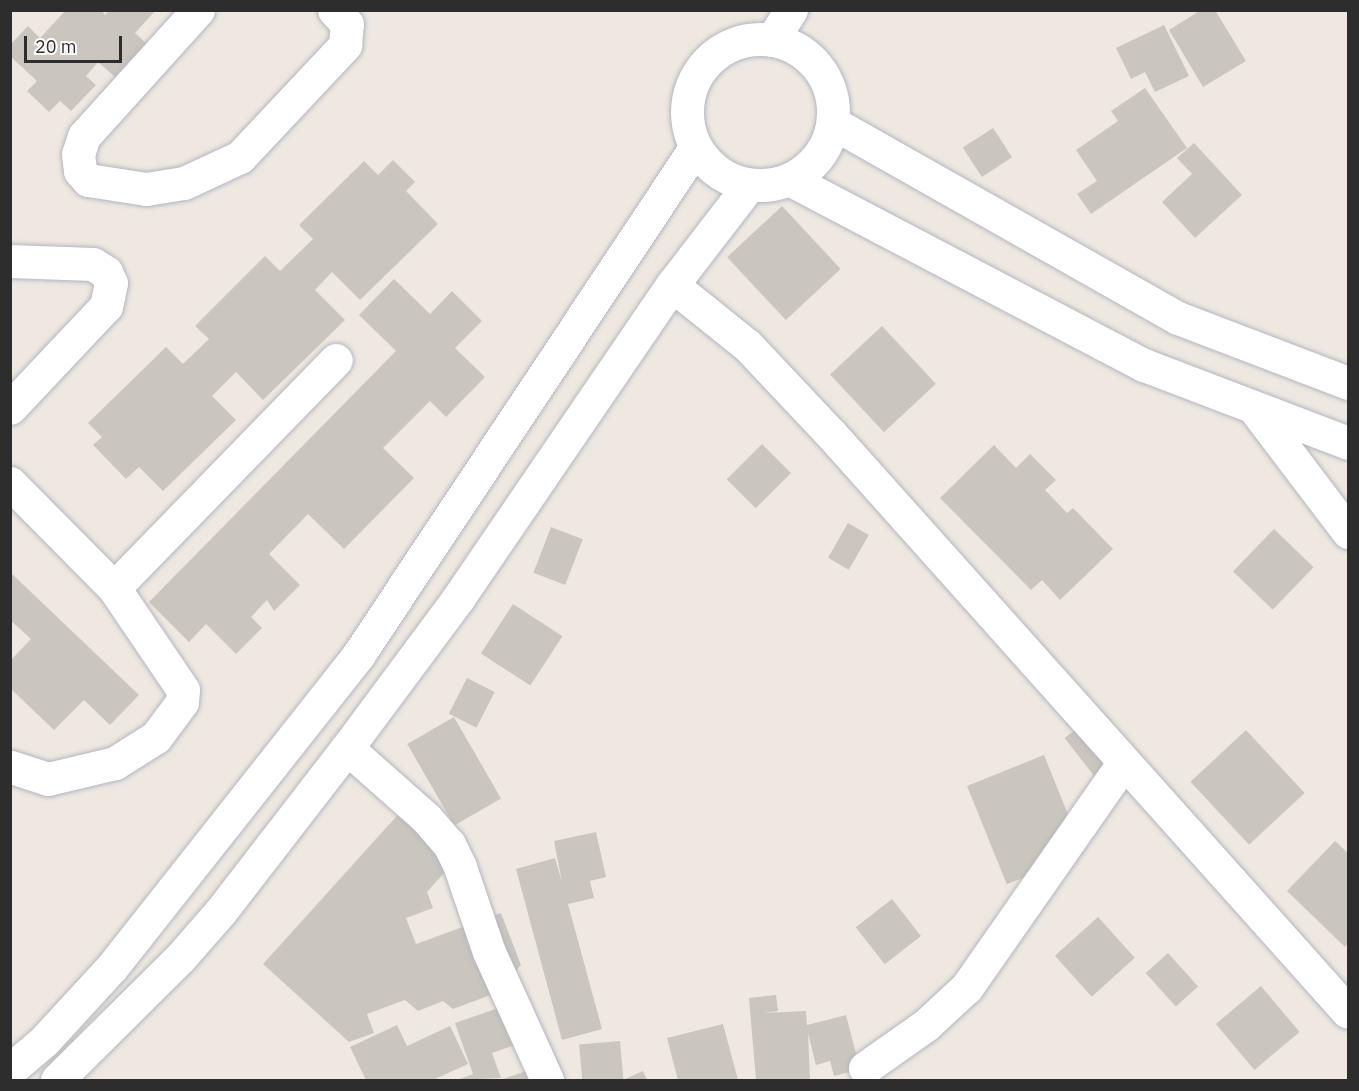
<!DOCTYPE html>
<style>
body{margin:0}
#map{position:relative;width:1359px;height:1091px;overflow:hidden;background:#eee8e0;font-family:"IBM Plex Sans",sans-serif}
div>[style]{position:absolute}
.building>*{inset:0;background:#cac6be;transform-origin:0 0}
.roads{filter:drop-shadow(0 0 2px #b3b6bf) drop-shadow(0 0 2px #b3b6bf)}
.minor>*{height:33px;margin:-16.5px;padding:0 16.5px;transform-origin:16.5px;border-radius:16.5px;background:#fff}
.minor>.ring{margin:-16.5px;padding:0;box-sizing:content-box;background:none;border:33px solid #fff;border-radius:50%}
span{translate:-50% -50%;white-space:nowrap;text-align:center;line-height:1.15;-webkit-text-stroke:5px #fff;paint-order:stroke}
.frame{position:absolute;inset:0;border:12px solid #2d2d2d;pointer-events:none}
.scale{position:absolute;left:24px;top:36px;width:98px;height:27px;box-sizing:border-box;border:3px solid #2d2d2d;border-top:0;padding-left:8px;font-size:18px;line-height:21px;white-space:nowrap;color:#2d2d2d;-webkit-text-stroke:4px #fff;paint-order:stroke}
</style>
<div id="map">
<div class="building">
<div style="clip-path:polygon(66px 10px,101px 10px,105px 15px,109px 10px,156px 10px,135px 33px,146px 43px,115px 77px,98px 62px,86px 76px,96px 85px,71px 111px,60px 101px,49px 112px,27px 91px,37px 81px,10px 56px,10px 45px,28px 26px,40px 38px)"></div>
<div style="clip-path:polygon(1201px 10px,1215px 10px,1246px 61px,1203px 87px,1169px 30px)"></div>
<div style="clip-path:polygon(1164px 25px,1189px 76px,1155px 92px,1145px 72px,1131px 79px,1116px 48px)"></div>
<div style="clip-path:polygon(1145px 88px,1187px 148px,1091px 214px,1077px 194px,1097px 181px,1076px 150px,1118px 121px,1111px 111px)"></div>
<div style="left:993px;top:128px;width:35px;height:36px;rotate:57deg"></div>
<div style="clip-path:polygon(1194px 143px,1242px 195px,1195px 238px,1162px 202px,1192px 174px,1177px 158px)"></div>
<div style="clip-path:polygon(393px 160px,415px 182px,406px 191px,438px 224px,360px 300px,332px 272px,315px 290px,345px 320px,263px 400px,236px 372px,212px 396px,236px 420px,163px 491px,139px 467px,126px 479px,93px 445px,102px 437px,88px 423px,166px 347px,183px 364px,209px 339px,195px 326px,265px 256px,280px 271px,313px 239px,299px 225px,364px 161px,378px 175px)"></div>
<div style="left:782px;top:206px;width:86px;height:75px;rotate:47deg"></div>
<div style="clip-path:polygon(394px 279px,430px 314px,452px 291px,482px 321px,455px 348px,485px 377px,446px 417px,430px 401px,383px 448px,414px 478px,344px 549px,308px 514px,269px 554px,300px 585px,274px 611px,267px 600px,251px 617px,262px 628px,236px 654px,206px 624px,189px 642px,149px 602px,396px 351px,359px 315px)"></div>
<div style="left:882px;top:326px;width:79px;height:71px;rotate:47deg"></div>
<div style="left:762px;top:444px;width:41px;height:50px;rotate:45deg"></div>
<div style="clip-path:polygon(994px 445px,1016px 468px,1030px 454px,1056px 480px,1045px 490px,1067px 513px,1073px 508px,1113px 549px,1060px 600px,1042px 580px,1031px 590px,940px 498px)"></div>
<div style="left:848px;top:523px;width:24px;height:40px;rotate:30deg"></div>
<div style="left:551px;top:527px;width:34px;height:49px;rotate:21deg"></div>
<div style="left:1274px;top:529px;width:55px;height:59px;rotate:44deg"></div>
<div style="clip-path:polygon(10px 572px,139px 695px,110px 725px,84px 700px,54px 730px,10px 688px,10px 661px,31px 639px,10px 620px)"></div>
<div style="left:513px;top:604px;width:59px;height:59px;rotate:33deg"></div>
<div style="left:467px;top:678px;width:31px;height:40px;rotate:27deg"></div>
<div style="left:454px;top:717px;width:94px;height:54px;rotate:60deg"></div>
<div style="left:1089px;top:719px;width:60px;height:31px;rotate:52deg"></div>
<div style="left:1246px;top:730px;width:86px;height:76px;rotate:47deg"></div>
<div style="left:1044px;top:755px;width:106px;height:83px;rotate:68deg"></div>
<div style="clip-path:polygon(413px 798px,468px 846px,427px 892px,433px 908px,406px 918px,416px 944px,501px 913px,521px 965px,496px 993px,453px 1009px,443px 1001px,418px 1011px,405px 1000px,367px 1014px,374px 1033px,349px 1042px,263px 964px)"></div>
<div style="clip-path:polygon(596px 832px,606px 877px,590px 881px,594px 898px,568px 904px,602px 1029px,562px 1040px,516px 869px,555px 858px,562px 882px,554px 841px)"></div>
<div style="clip-path:polygon(1335px 841px,1348px 853px,1348px 943px,1345px 947px,1287px 891px)"></div>
<div style="left:892px;top:899px;width:47px;height:46px;rotate:52deg"></div>
<div style="left:1098px;top:917px;width:55px;height:58px;rotate:48deg"></div>
<div style="left:1168px;top:953px;width:45px;height:30px;rotate:48deg"></div>
<div style="left:1261px;top:986px;width:60px;height:59px;rotate:50deg"></div>
<div style="clip-path:polygon(776px 995px,778px 1011px,764px 1013px,806px 1011px,807px 1025px,846px 1015px,860px 1069px,834px 1076px,830px 1061px,816px 1065px,808px 1033px,810px 1080px,756px 1080px,749px 998px)"></div>
<div style="clip-path:polygon(513px 1003px,527px 1041px,492px 1053px,501px 1078px,457px 1080px,473px 1074px,455px 1023px)"></div>
<div style="clip-path:polygon(723px 1024px,738px 1080px,678px 1080px,667px 1038px)"></div>
<div style="clip-path:polygon(397px 1025px,407px 1046px,450px 1026px,468px 1064px,433px 1080px,366px 1080px,350px 1047px)"></div>
<div style="left:620px;top:1041px;width:38px;height:41px;rotate:85deg"></div>
<div style="clip-path:polygon(558px 1060px,565px 1080px,500px 1080px)"></div>
<div style="clip-path:polygon(643px 1071px,647px 1080px,623px 1080px)"></div>
</div>
<div class="roads">
<div class="minor">
<div style="left:198px;top:10px;width:170px;rotate:132.1deg"></div>
<div style="left:84px;top:136px;width:19px;rotate:108deg"></div>
<div style="left:78px;top:154px;width:17px;rotate:83deg"></div>
<div style="left:80px;top:171px;width:12px;rotate:48deg"></div>
<div style="left:88px;top:180px;width:59px;rotate:8.8deg"></div>
<div style="left:146px;top:189px;width:38px;rotate:-9deg"></div>
<div style="left:184px;top:183px;width:62px;rotate:-24.9deg"></div>
<div style="left:240px;top:157px;width:154px;rotate:-46.8deg"></div>
<div style="left:345px;top:45px;width:21px;rotate:-85deg"></div>
<div style="left:347px;top:24px;width:19px;rotate:-133deg"></div>
<div class="ring" style="left:687px;top:39px;width:113px;height:113px"></div>
<div style="left:772px;top:40px;width:36px;rotate:-58deg"></div>
<div style="left:833px;top:123px;width:396px;rotate:29.5deg"></div>
<div style="left:1178px;top:318px;width:182px;rotate:20.9deg"></div>
<div style="left:791px;top:180px;width:399px;rotate:27.7deg"></div>
<div style="left:1144px;top:365px;width:218px;rotate:20.9deg"></div>
<div style="left:10px;top:261px;width:83px;rotate:2.1deg"></div>
<div style="left:93px;top:264px;width:15px;rotate:32deg"></div>
<div style="left:106px;top:272px;width:12px;rotate:66deg"></div>
<div style="left:111px;top:283px;width:24px;rotate:102deg"></div>
<div style="left:106px;top:306px;width:140px;rotate:133.3deg"></div>
<div style="left:672px;top:285px;width:96px;rotate:38.7deg"></div>
<div style="left:747px;top:345px;width:122px;rotate:46.7deg"></div>
<div style="left:831px;top:434px;width:775px;rotate:48.19deg"></div>
<div style="left:1254px;top:408px;width:156px;rotate:52.8deg"></div>
<div style="left:10px;top:483px;width:148px;rotate:45.3deg"></div>
<div style="left:114px;top:588px;width:123px;rotate:55.9deg"></div>
<div style="left:183px;top:690px;width:12px;rotate:95deg"></div>
<div style="left:182px;top:702px;width:44px;rotate:126.6deg"></div>
<div style="left:156px;top:737px;width:49px;rotate:147.6deg"></div>
<div style="left:115px;top:763px;width:69px;rotate:166.6deg"></div>
<div style="left:48px;top:779px;width:40px;rotate:-162deg"></div>
<div style="left:114px;top:588px;width:318px;rotate:-45.8deg"></div>
<div style="left:347px;top:748px;width:106px;rotate:41.5deg"></div>
<div style="left:426px;top:818px;width:35px;rotate:49deg"></div>
<div style="left:449px;top:844px;width:25px;rotate:64deg"></div>
<div style="left:460px;top:867px;width:90px;rotate:71.2deg"></div>
<div style="left:489px;top:952px;width:141px;rotate:65.6deg"></div>
<div style="left:865px;top:1068px;width:75px;rotate:-35.2deg"></div>
<div style="left:926px;top:1025px;width:56px;rotate:-42.8deg"></div>
<div style="left:967px;top:987px;width:274px;rotate:-55.1deg"></div>
<div style="left:10px;top:1070px;width:45px;rotate:-40.5deg"></div>
<div style="left:44px;top:1041px;width:100px;rotate:-47.4deg"></div>
<div style="left:112px;top:967px;width:399px;rotate:-51.7deg"></div>
<div style="left:359px;top:654px;width:607px;rotate:-56.41deg"></div>
<div style="left:57px;top:1080px;width:173px;rotate:-44.8deg"></div>
<div style="left:180px;top:958px;width:62px;rotate:-48.9deg"></div>
<div style="left:221px;top:911px;width:206px;rotate:-52.3deg"></div>
<div style="left:347px;top:748px;width:188px;rotate:-53.4deg"></div>
<div style="left:459px;top:597px;width:378px;rotate:-55.7deg"></div>
<div style="left:672px;top:285px;width:126px;rotate:-52.4deg"></div>
</div>
</div>
<div class="frame"></div>
<div class="scale">20 m</div>
</div>
